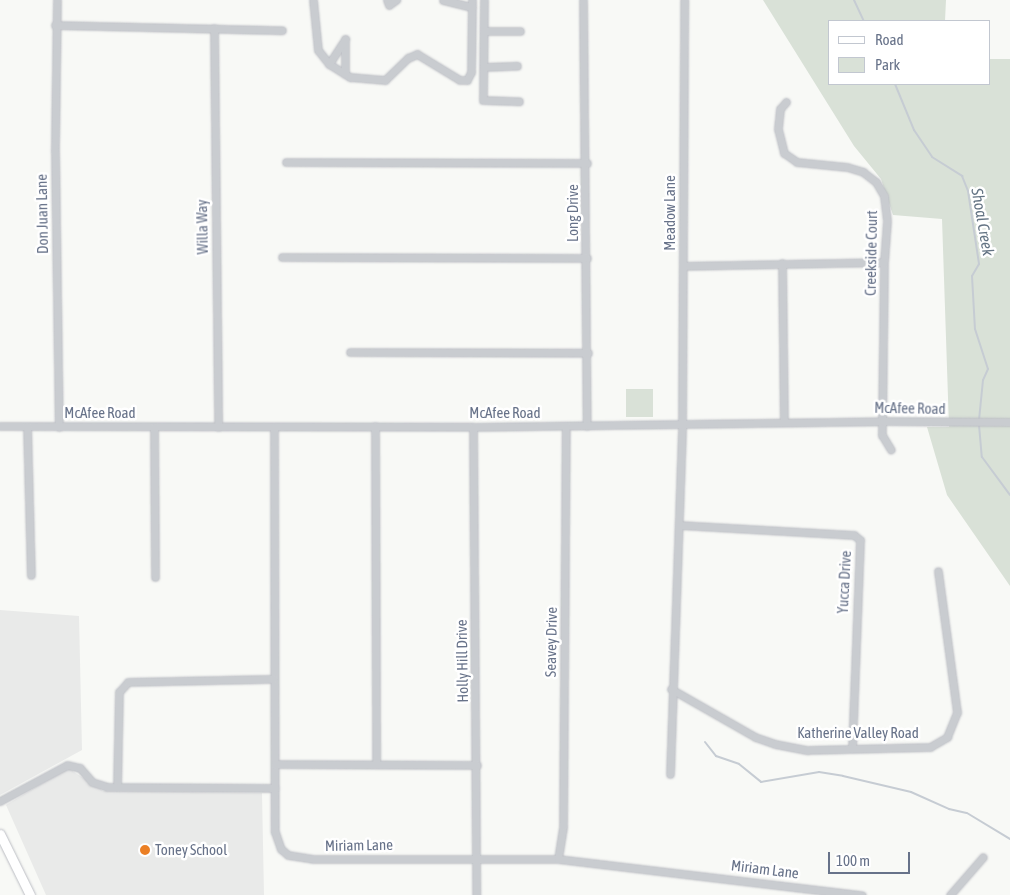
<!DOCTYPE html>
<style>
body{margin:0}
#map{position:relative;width:1010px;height:895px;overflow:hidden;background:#f8f9f6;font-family:"Asap Condensed",sans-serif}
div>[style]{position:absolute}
.built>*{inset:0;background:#e9eae9}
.green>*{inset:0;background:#d9e1d7;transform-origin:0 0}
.stream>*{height:2px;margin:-1px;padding:0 1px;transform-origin:1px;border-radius:1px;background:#c6ccd3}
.roads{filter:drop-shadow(0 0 1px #bcbec4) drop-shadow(0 0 1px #bcbec4)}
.minor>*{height:7px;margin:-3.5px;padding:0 3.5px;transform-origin:3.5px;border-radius:3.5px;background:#c9ccd0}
.major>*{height:9px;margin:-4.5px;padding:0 4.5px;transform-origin:4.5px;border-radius:4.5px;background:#fff}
.dots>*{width:14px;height:14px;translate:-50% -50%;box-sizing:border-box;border:2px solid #fff;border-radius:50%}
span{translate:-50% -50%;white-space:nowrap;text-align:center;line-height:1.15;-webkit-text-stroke:5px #fff;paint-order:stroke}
.street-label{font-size:15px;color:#677289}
.poi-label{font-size:15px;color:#677289}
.left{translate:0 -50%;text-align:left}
.water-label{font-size:16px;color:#637383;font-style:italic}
.legend{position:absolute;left:828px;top:20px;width:162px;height:65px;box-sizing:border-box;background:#fff;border:1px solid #c2c7d0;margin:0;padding:6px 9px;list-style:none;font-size:15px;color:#677289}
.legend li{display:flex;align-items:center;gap:10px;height:25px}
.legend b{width:25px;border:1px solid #c2c7d0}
.scale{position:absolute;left:828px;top:852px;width:82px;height:22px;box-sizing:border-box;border:2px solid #677289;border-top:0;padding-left:6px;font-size:15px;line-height:18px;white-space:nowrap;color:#677289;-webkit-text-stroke:4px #fff;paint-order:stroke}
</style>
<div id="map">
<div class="built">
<div style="clip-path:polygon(0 610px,79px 616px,82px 750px,0 795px)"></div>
<div style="clip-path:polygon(68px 768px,103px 791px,262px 793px,264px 895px,46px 895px,6px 805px)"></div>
</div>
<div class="green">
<div style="clip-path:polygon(763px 0,946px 0,945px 21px,829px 21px,829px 84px,989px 84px,989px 59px,1010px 59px,1010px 586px,947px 495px,927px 427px,949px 427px,942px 219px,893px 215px,881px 179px,854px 146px)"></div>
<div style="left:626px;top:389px;width:27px;height:28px"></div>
</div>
<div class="stream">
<div style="left:854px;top:0;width:23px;rotate:65deg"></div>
<div style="left:895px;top:84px;width:50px;rotate:67.6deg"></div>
<div style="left:914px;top:130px;width:32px;rotate:56deg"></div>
<div style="left:932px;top:157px;width:36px;rotate:32deg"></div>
<div style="left:962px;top:176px;width:16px;rotate:68deg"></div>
<div style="left:968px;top:191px;width:74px;rotate:81.4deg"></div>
<div style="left:979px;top:264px;width:14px;rotate:120deg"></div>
<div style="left:972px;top:276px;width:53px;rotate:86.8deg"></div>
<div style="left:975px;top:329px;width:42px;rotate:72deg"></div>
<div style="left:988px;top:369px;width:12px;rotate:114deg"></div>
<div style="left:983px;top:380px;width:40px;rotate:95.7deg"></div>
<div style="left:979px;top:425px;width:32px;rotate:85deg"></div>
<div style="left:982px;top:457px;width:47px;rotate:53.6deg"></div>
<div style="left:705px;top:742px;width:18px;rotate:52deg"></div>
<div style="left:716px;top:756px;width:24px;rotate:19deg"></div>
<div style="left:739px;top:764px;width:28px;rotate:39deg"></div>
<div style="left:761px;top:782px;width:59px;rotate:-9.8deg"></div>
<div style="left:819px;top:772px;width:24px;rotate:9deg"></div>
<div style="left:843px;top:776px;width:70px;rotate:13.2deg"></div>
<div style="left:911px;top:792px;width:42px;rotate:24.1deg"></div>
<div style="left:949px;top:809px;width:18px;rotate:13deg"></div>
<div style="left:967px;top:813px;width:50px;rotate:31.2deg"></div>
</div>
<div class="roads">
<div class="minor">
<div style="left:57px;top:0;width:152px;rotate:90.8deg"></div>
<div style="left:55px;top:152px;width:275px;rotate:89.2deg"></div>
<div style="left:313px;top:0;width:50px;rotate:84.3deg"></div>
<div style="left:318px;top:50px;width:18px;rotate:52deg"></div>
<div style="left:329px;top:64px;width:25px;rotate:32deg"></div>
<div style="left:350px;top:77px;width:35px;rotate:5deg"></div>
<div style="left:385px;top:80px;width:32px;rotate:-44deg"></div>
<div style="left:408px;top:58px;width:10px;rotate:-24deg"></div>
<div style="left:417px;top:54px;width:50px;rotate:31.2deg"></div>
<div style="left:460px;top:80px;width:7px"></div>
<div style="left:467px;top:80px;width:9px;rotate:-63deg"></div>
<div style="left:471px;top:72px;width:72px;rotate:-89.2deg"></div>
<div style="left:387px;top:0;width:5px;rotate:68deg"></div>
<div style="left:389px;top:5px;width:9px;rotate:-36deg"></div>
<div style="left:443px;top:0;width:30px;rotate:14deg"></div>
<div style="left:484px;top:0;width:100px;rotate:90.6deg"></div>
<div style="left:483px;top:100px;width:36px;rotate:2deg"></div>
<div style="left:583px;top:0;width:426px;rotate:89.5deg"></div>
<div style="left:55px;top:25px;width:227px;rotate:1.3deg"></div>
<div style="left:214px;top:28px;width:399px;rotate:89.4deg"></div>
<div style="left:484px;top:31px;width:36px"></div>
<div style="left:345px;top:39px;width:35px;rotate:90deg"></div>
<div style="left:329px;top:64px;width:30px;rotate:-57deg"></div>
<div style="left:484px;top:67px;width:33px;rotate:-2deg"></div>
<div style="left:786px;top:102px;width:9px;rotate:131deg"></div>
<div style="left:780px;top:109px;width:20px;rotate:96deg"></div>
<div style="left:778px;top:129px;width:25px;rotate:76deg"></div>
<div style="left:784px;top:153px;width:16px;rotate:35deg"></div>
<div style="left:797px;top:162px;width:50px;rotate:5.7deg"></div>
<div style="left:847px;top:167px;width:17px;rotate:17deg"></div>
<div style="left:863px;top:172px;width:16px;rotate:38deg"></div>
<div style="left:876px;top:182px;width:16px;rotate:60deg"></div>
<div style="left:884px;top:196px;width:25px;rotate:83deg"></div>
<div style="left:887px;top:221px;width:41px;rotate:94.2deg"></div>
<div style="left:884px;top:262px;width:173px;rotate:90.7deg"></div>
<div style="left:882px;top:435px;width:17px;rotate:59deg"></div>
<div style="left:286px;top:162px;width:301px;rotate:0.2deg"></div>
<div style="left:282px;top:257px;width:305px;rotate:0.2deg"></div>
<div style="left:782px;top:263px;width:159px;rotate:89.3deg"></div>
<div style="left:683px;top:266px;width:201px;rotate:-1.1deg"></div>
<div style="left:350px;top:352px;width:238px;rotate:0.2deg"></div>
<div style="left:0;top:426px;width:473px;rotate:0.1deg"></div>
<div style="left:473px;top:427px;width:410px;rotate:-0.8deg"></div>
<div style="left:883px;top:421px;width:127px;rotate:0.5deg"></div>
<div style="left:27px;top:426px;width:149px;rotate:88.5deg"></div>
<div style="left:375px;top:426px;width:338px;rotate:89.8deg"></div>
<div style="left:154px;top:427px;width:150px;rotate:89.6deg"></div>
<div style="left:274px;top:427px;width:405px;rotate:89.9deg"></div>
<div style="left:275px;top:832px;width:18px;rotate:71deg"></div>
<div style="left:281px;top:849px;width:9px;rotate:41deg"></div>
<div style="left:288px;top:855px;width:25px;rotate:9deg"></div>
<div style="left:313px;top:859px;width:245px"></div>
<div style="left:558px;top:859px;width:306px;rotate:6.8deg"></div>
<div style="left:473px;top:427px;width:468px;rotate:89.6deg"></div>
<div style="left:679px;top:525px;width:175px;rotate:3.3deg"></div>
<div style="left:854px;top:535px;width:8px;rotate:40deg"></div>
<div style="left:860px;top:540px;width:209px;rotate:92.2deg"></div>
<div style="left:671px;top:689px;width:97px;rotate:29.7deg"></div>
<div style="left:755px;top:737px;width:21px;rotate:19deg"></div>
<div style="left:775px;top:744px;width:33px;rotate:11deg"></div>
<div style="left:807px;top:750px;width:123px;rotate:-1.4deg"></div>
<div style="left:930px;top:747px;width:20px;rotate:-30deg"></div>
<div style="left:947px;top:737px;width:27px;rotate:-68deg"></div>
<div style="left:957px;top:712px;width:142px;rotate:-97.7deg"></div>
<div style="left:275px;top:764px;width:202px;rotate:0.3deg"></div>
<div style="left:670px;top:774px;width:349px;rotate:-88deg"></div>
<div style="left:682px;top:425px;width:425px;rotate:-89.7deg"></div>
<div style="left:117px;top:787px;width:95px;rotate:-88.8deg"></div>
<div style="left:119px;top:692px;width:13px;rotate:-48deg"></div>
<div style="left:128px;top:682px;width:146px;rotate:-1.2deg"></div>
<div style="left:0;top:801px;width:76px;rotate:-28.2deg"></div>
<div style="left:67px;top:765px;width:13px;rotate:13deg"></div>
<div style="left:80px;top:768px;width:18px;rotate:49deg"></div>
<div style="left:92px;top:782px;width:16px;rotate:18deg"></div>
<div style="left:107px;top:787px;width:168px;rotate:0.3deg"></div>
<div style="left:558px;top:859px;width:33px;rotate:-81deg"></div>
<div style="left:563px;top:826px;width:400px;rotate:-89.6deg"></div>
<div style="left:950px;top:895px;width:50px;rotate:-49deg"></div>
</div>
<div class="major">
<div style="left:0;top:834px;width:68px;rotate:63.8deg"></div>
</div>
</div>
<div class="dots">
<div style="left:145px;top:850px;background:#eb7f24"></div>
</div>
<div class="street-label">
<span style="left:573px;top:213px;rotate:-90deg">Long Drive</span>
<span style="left:670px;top:213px;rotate:-90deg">Meadow Lane</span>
<span style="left:42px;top:214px;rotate:-91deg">Don Juan Lane</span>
<span style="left:202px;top:227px;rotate:-91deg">Willa Way</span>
<span style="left:871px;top:253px;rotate:-89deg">Creekside Court</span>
<span style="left:910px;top:408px;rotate:1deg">McAfee Road</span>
<span style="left:100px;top:413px">McAfee Road</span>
<span style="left:505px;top:413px">McAfee Road</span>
<span style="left:844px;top:582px;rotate:-87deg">Yucca Drive</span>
<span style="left:551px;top:642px;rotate:-89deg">Seavey Drive</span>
<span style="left:462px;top:661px;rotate:-91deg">Holly Hill Drive</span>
<span style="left:858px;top:733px">Katherine Valley Road</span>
<span style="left:359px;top:845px;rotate:-1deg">Miriam Lane</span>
<span style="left:765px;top:869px;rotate:7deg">Miriam Lane</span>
</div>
<div class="poi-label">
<span class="left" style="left:155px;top:850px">Toney School</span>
</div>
<div class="water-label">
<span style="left:983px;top:222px;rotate:80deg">Shoal Creek</span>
</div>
<ul class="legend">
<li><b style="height:6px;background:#fff"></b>Road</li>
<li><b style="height:14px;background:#d9e1d7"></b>Park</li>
</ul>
<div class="scale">100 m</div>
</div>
